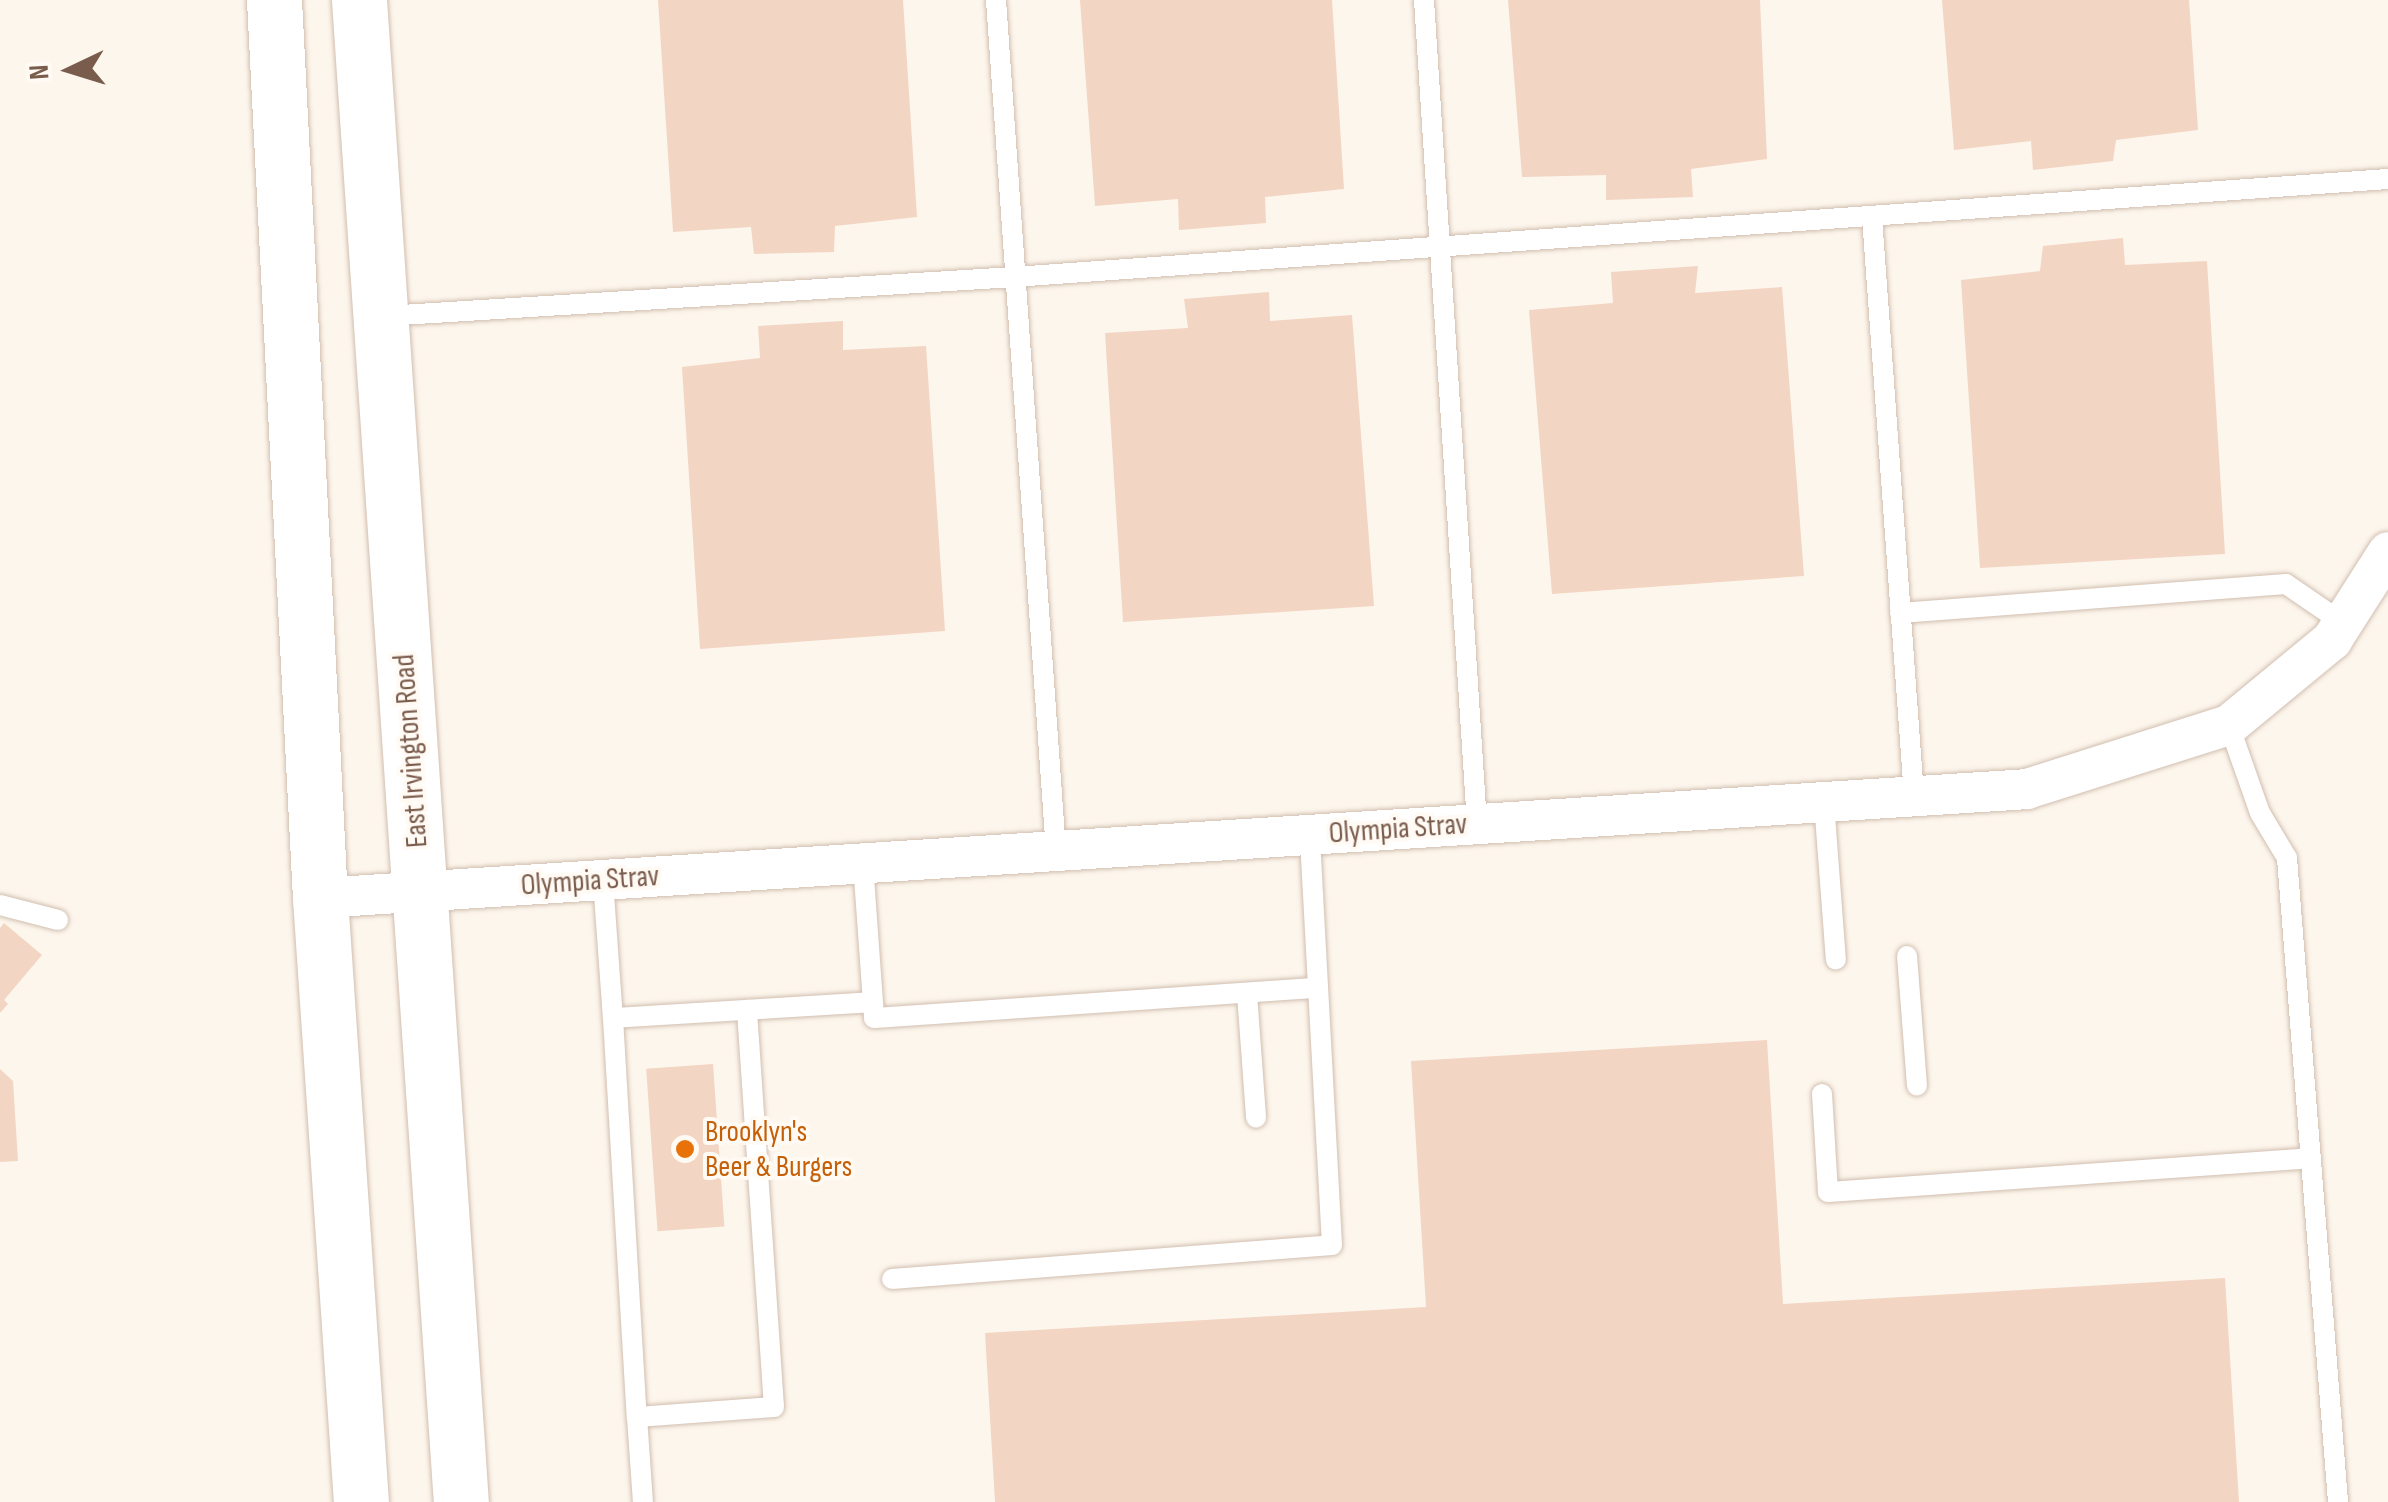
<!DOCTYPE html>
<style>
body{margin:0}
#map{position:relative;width:2388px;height:1502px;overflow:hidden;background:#fdf6ec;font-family:"Sofia Sans Condensed",sans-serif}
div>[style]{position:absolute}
.building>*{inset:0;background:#f3d5c3;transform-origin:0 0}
.roads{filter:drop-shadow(0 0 2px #d1beb0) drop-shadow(0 0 2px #d1beb0)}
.lane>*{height:20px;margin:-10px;padding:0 10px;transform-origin:10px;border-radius:10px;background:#fff}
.street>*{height:40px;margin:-20px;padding:0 20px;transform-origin:20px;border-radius:20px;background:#fff}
.secondary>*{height:55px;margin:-27.5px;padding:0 27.5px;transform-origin:27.5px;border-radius:27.5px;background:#fff}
.dots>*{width:28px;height:28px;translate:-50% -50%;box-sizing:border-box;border:5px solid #fffaf3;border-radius:50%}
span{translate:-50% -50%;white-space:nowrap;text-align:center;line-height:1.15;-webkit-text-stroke:8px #fffaf3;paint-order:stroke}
.street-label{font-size:30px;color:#7a5c4d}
.food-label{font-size:30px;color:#c56008}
.left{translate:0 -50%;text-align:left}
.north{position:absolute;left:20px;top:20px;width:100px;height:100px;-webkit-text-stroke:8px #fffaf3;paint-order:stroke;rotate:266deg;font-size:28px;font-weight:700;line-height:40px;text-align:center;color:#7a5c4d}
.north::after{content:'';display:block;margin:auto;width:35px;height:45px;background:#7a5c4d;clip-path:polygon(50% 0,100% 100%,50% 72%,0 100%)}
</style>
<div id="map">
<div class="building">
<div style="clip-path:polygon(658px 0,903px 0,917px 217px,835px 226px,834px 252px,754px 254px,751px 227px,673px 232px)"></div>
<div style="clip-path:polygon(1080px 0,1332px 0,1344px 189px,1265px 197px,1266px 223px,1179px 230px,1178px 199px,1095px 206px)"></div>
<div style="clip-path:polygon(1508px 0,1760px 0,1767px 159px,1691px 169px,1693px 197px,1606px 200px,1606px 175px,1522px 177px)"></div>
<div style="clip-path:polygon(1942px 0,2189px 0,2198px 130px,2116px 140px,2113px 161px,2033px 170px,2031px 141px,1954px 150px)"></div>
<div style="clip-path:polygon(2123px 238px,2125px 265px,2207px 261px,2225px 554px,1980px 568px,1961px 280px,2040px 271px,2043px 246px)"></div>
<div style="clip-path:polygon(1698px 266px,1695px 293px,1782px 287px,1804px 576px,1552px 594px,1529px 310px,1613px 303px,1611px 272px)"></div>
<div style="clip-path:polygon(1269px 292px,1270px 321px,1352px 315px,1374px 606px,1123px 622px,1105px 333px,1188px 328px,1184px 299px)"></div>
<div style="clip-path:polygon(843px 321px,843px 350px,926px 346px,945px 631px,700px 649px,682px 367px,760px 358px,758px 326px)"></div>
<div style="clip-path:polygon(4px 923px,42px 955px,4px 1000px,8px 1004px,0 1013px,0 928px)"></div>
<div style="clip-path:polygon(1767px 1040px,1783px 1304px,2225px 1278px,2239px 1502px,995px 1502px,985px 1333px,1426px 1307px,1411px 1061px)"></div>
<div style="left:713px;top:1064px;width:163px;height:67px;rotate:86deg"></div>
<div style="clip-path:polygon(0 1069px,13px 1081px,18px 1161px,0 1162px)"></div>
</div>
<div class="roads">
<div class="lane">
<div style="left:996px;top:0;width:853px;rotate:85.97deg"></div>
<div style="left:1424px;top:0;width:826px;rotate:86.32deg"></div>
<div style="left:1872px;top:217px;width:581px;rotate:85.85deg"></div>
<div style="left:385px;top:316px;width:630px;rotate:-3.55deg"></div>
<div style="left:1014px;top:277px;width:1377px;rotate:-4.08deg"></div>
<div style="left:1900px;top:613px;width:387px;rotate:-4.3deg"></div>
<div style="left:2286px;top:584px;width:69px;rotate:34.4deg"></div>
<div style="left:2229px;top:725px;width:93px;rotate:70.6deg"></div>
<div style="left:2260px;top:813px;width:52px;rotate:59deg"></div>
<div style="left:2287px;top:858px;width:646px;rotate:85.47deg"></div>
<div style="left:1824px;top:802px;width:158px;rotate:85.7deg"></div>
<div style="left:863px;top:863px;width:155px;rotate:85.9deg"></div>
<div style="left:874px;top:1018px;width:445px;rotate:-3.9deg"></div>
<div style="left:603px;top:880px;width:138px;rotate:85.9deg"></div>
<div style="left:613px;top:1018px;width:260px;rotate:-3.5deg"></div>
<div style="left:0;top:905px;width:60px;rotate:14.5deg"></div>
<div style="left:1907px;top:956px;width:130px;rotate:85.6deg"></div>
<div style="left:1247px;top:994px;width:124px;rotate:85.8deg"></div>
<div style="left:613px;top:1018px;width:400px;rotate:86.6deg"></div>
<div style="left:637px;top:1417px;width:137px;rotate:-4.2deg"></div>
<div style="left:774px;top:1407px;width:398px;rotate:-93.9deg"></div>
<div style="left:1822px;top:1094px;width:98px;rotate:86.5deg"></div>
<div style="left:1828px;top:1192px;width:484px;rotate:-4deg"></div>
<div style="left:892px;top:1279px;width:441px;rotate:-4.4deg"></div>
<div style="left:1332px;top:1245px;width:411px;rotate:-93.1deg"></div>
<div style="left:637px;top:1417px;width:85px;rotate:86deg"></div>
</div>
<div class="street">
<div style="left:320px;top:898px;width:1710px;rotate:-3.65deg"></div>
<div style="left:2027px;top:789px;width:212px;rotate:-17.6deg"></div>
<div style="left:2229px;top:725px;width:134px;rotate:-39.5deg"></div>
<div style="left:2332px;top:640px;width:104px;rotate:-57.5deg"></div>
</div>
<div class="secondary">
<div style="left:274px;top:0;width:899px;rotate:87.07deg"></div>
<div style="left:320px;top:898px;width:605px;rotate:86.12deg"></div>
<div style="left:359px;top:0;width:1505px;rotate:86.12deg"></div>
</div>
</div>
<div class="dots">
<div style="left:685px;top:1149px;background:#e8710a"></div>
</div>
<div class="street-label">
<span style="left:411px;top:751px;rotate:-94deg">East Irvington Road</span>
<span style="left:1398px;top:829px;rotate:-4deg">Olympia Strav</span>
<span style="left:590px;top:881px;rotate:-4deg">Olympia Strav</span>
</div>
<div class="food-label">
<span class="left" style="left:705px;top:1149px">Brooklyn's<br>Beer &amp; Burgers</span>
</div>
<div class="north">N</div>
</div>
